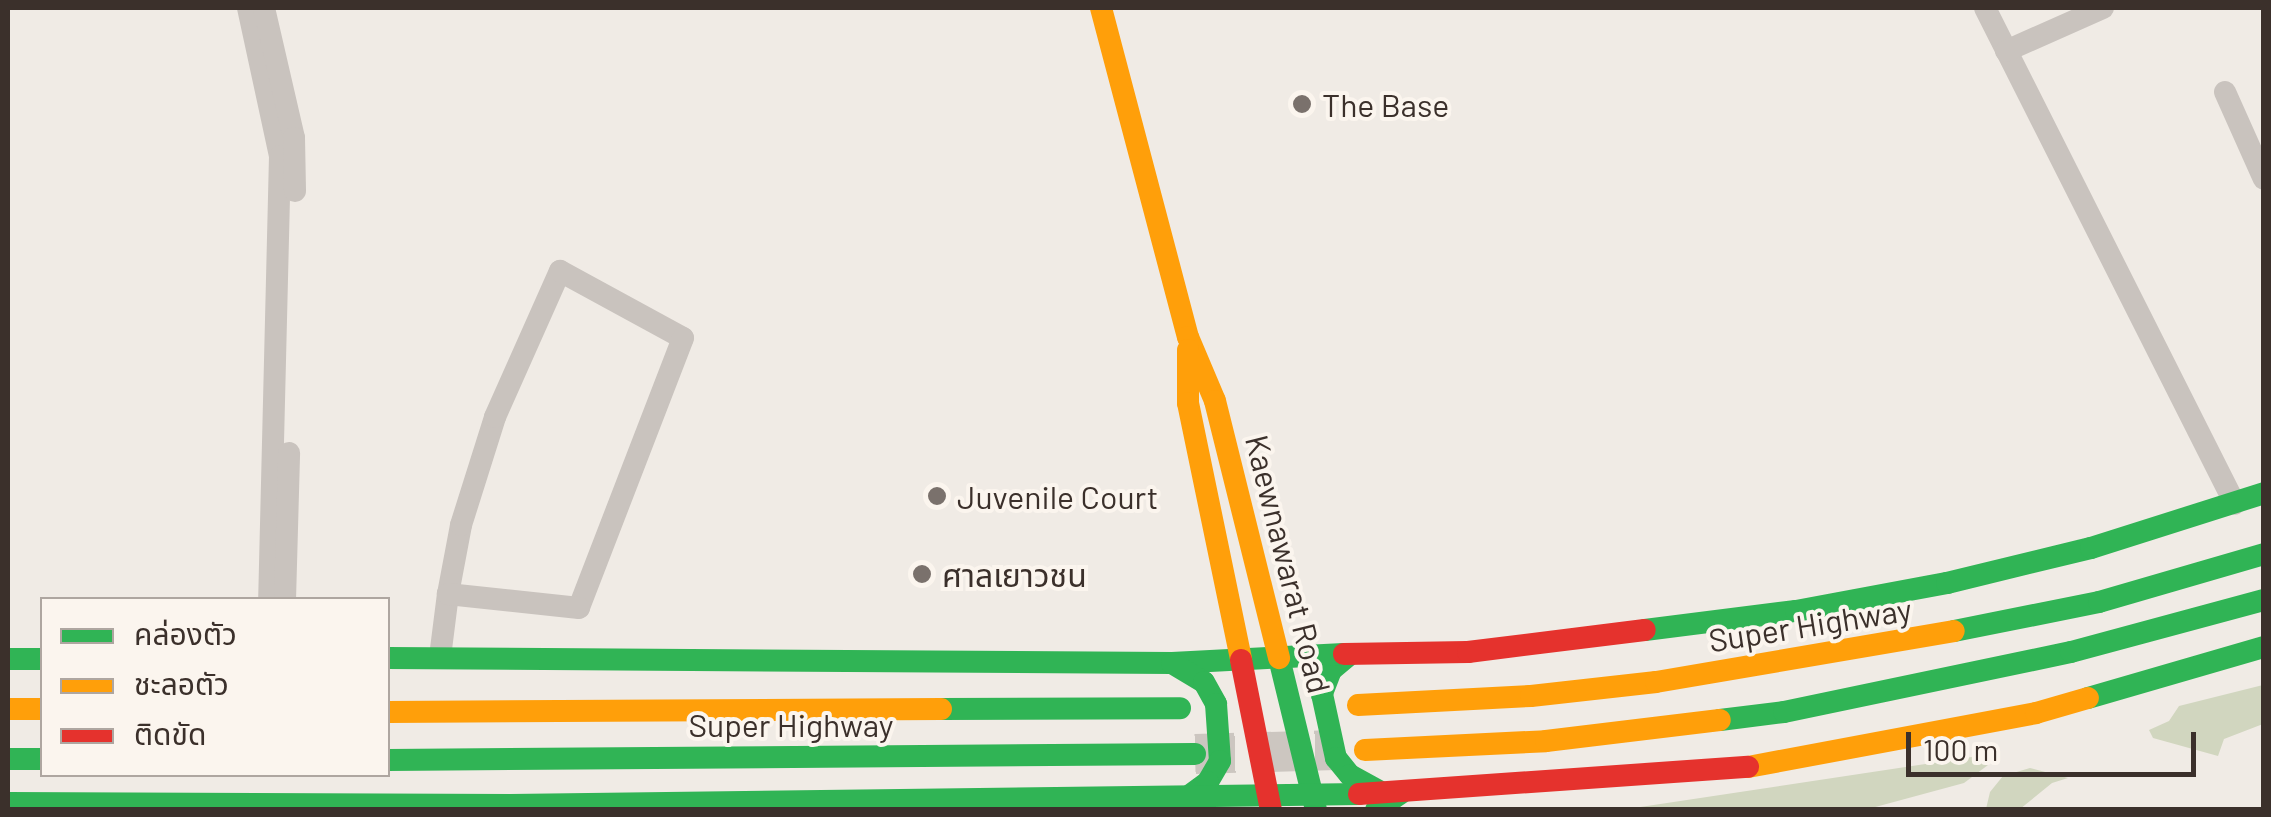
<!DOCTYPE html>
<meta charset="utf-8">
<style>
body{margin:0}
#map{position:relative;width:2271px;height:817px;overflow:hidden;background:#f0ebe5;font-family:Barlow,"Noto Sans Thai",sans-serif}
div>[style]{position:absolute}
.green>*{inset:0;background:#d1d6bf}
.highway-tunnel>*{height:40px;margin-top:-20px;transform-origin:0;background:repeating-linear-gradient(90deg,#ccc6c0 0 40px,transparent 0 60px)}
.street>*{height:22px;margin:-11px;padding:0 11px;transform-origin:11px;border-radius:11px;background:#c9c3be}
.fast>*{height:22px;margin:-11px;padding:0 11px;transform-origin:11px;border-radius:11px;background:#30b455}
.slow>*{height:22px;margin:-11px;padding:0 11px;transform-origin:11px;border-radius:11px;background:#ff9f0a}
.jam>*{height:22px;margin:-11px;padding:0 11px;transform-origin:11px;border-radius:11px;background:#e5322d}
.dots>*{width:28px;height:28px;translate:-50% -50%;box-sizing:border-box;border:5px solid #fbf5ee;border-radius:50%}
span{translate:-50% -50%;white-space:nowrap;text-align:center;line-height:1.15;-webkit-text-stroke:8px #fbf5ee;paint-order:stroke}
.poi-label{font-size:32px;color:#3b302b}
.left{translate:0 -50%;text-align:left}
.street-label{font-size:32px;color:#3b302b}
.frame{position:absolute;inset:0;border:10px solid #3b302b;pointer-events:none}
.legend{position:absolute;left:40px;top:597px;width:350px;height:180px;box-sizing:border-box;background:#fbf5ee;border:2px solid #aea6a0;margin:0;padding:12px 18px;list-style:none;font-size:30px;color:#3b302b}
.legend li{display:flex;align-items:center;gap:20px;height:50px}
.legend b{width:50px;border:2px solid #aea6a0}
.scale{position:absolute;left:1906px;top:732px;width:290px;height:45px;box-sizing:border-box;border:5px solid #3b302b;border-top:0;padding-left:12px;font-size:30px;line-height:35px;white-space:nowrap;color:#3b302b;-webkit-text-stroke:8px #fbf5ee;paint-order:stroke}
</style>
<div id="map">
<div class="green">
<div style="clip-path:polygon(2263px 685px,2263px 724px,2224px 739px,2218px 756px,2153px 738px,2149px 730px,2169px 721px,2179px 706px)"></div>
<div style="clip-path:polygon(1985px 755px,1988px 765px,1964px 783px,1868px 809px,1627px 809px)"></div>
<div style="clip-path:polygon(2030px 768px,2068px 778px,2052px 783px,2020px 809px,1986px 809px,1990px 792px,2003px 776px)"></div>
</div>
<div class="highway-tunnel">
<div style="left:1195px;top:754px;width:141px;rotate:-1.6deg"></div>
</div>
<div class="street">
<div style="left:248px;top:8px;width:151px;rotate:77.8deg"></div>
<div style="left:280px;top:156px;width:444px;rotate:91.4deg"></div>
<div style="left:264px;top:8px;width:133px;rotate:77deg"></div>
<div style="left:294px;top:138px;width:53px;rotate:88.9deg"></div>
<div style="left:1985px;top:8px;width:555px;rotate:63.25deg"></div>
<div style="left:2006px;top:51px;width:106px;rotate:-23.9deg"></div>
<div style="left:2225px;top:92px;width:95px;rotate:65.9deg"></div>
<div style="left:285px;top:600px;width:147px;rotate:-88.4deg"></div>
<div style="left:440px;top:657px;width:64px;rotate:-82.8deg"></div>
<div style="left:448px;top:594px;width:70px;rotate:-79.3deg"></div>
<div style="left:461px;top:525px;width:113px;rotate:-72.5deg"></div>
<div style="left:495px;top:417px;width:160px;rotate:-66deg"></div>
<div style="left:560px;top:271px;width:140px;rotate:28.6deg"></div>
<div style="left:683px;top:338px;width:289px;rotate:111.1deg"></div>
<div style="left:579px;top:608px;width:132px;rotate:-173.9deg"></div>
</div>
<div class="fast">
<div style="left:1645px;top:630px;width:152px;rotate:-7.2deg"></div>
<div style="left:1796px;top:611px;width:154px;rotate:-10.5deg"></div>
<div style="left:1947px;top:583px;width:148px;rotate:-13.7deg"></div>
<div style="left:2091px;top:548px;width:182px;rotate:-17.6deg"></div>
<div style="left:1954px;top:631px;width:148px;rotate:-11.3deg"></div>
<div style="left:2099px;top:602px;width:172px;rotate:-16.2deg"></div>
<div style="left:1349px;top:655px;width:23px;rotate:140deg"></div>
<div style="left:1331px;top:670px;width:26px;rotate:111deg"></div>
<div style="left:1322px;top:694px;width:66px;rotate:77.7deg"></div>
<div style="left:1336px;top:758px;width:22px;rotate:51deg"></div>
<div style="left:1350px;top:775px;width:37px;rotate:29deg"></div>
<div style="left:388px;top:658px;width:784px;rotate:0.37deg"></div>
<div style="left:1172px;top:663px;width:172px;rotate:-3deg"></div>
<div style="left:1279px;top:658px;width:156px;rotate:76.3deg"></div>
<div style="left:8px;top:659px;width:34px"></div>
<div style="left:1172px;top:663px;width:37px;rotate:31deg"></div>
<div style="left:1204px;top:682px;width:25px;rotate:61deg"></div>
<div style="left:1216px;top:704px;width:57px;rotate:86deg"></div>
<div style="left:1220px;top:761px;width:24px;rotate:120deg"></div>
<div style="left:1208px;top:782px;width:27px;rotate:144deg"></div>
<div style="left:2088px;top:698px;width:183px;rotate:-16.2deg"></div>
<div style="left:941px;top:709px;width:239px;rotate:-0.2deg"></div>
<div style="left:1720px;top:720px;width:64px;rotate:-7.1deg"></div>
<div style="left:1784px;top:712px;width:293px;rotate:-11.8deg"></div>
<div style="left:2071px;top:652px;width:200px;rotate:-15.1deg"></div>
<div style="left:8px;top:759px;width:34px"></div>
<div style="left:388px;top:760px;width:807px;rotate:-0.43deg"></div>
<div style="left:1135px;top:799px;width:49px;rotate:12.9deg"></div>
<div style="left:8px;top:803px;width:502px;rotate:0.23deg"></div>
<div style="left:510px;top:805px;width:849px;rotate:-0.74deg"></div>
<div style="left:1376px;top:810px;width:30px;rotate:-34deg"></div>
</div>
<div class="slow">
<div style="left:1101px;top:8px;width:340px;rotate:75.2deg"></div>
<div style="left:1188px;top:337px;width:69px;rotate:67.1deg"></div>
<div style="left:1215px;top:401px;width:265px;rotate:76deg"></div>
<div style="left:1188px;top:350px;width:53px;rotate:90deg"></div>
<div style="left:1188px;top:403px;width:262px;rotate:78.3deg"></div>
<div style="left:1358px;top:705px;width:173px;rotate:-3deg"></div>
<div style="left:1531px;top:696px;width:126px;rotate:-6.4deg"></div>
<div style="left:1656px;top:682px;width:302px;rotate:-9.7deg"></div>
<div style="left:8px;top:709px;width:34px"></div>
<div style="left:388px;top:712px;width:553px;rotate:-0.31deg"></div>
<div style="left:1365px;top:750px;width:181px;rotate:-2.8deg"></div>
<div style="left:1546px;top:741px;width:175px;rotate:-6.9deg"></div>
<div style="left:1748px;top:767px;width:293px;rotate:-10.6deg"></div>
<div style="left:2036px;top:713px;width:54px;rotate:-16.1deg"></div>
</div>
<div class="jam">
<div style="left:1344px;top:654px;width:124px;rotate:-0.9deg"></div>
<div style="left:1468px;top:652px;width:178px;rotate:-7.1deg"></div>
<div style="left:1241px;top:660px;width:153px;rotate:78.7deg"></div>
<div style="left:1359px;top:794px;width:390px;rotate:-4deg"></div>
</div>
<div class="dots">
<div style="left:1302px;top:104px;background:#7a716c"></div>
<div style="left:937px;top:496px;background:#7a716c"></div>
<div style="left:922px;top:574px;background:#7a716c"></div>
</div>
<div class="poi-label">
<span class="left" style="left:1322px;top:104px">The Base</span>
<span class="left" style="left:957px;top:496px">Juvenile Court</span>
<span class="left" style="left:942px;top:574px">ศาลเยาวชน</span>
</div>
<div class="street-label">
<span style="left:1289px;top:564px;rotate:76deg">Kaewnawarat Road</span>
<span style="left:1810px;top:624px;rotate:-9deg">Super Highway</span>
<span style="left:791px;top:724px">Super Highway</span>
</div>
<div class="frame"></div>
<ul class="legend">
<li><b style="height:12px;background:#30b455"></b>คล่องตัว</li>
<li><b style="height:12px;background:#ff9f0a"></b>ชะลอตัว</li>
<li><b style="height:12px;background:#e5322d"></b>ติดขัด</li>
</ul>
<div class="scale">100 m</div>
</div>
